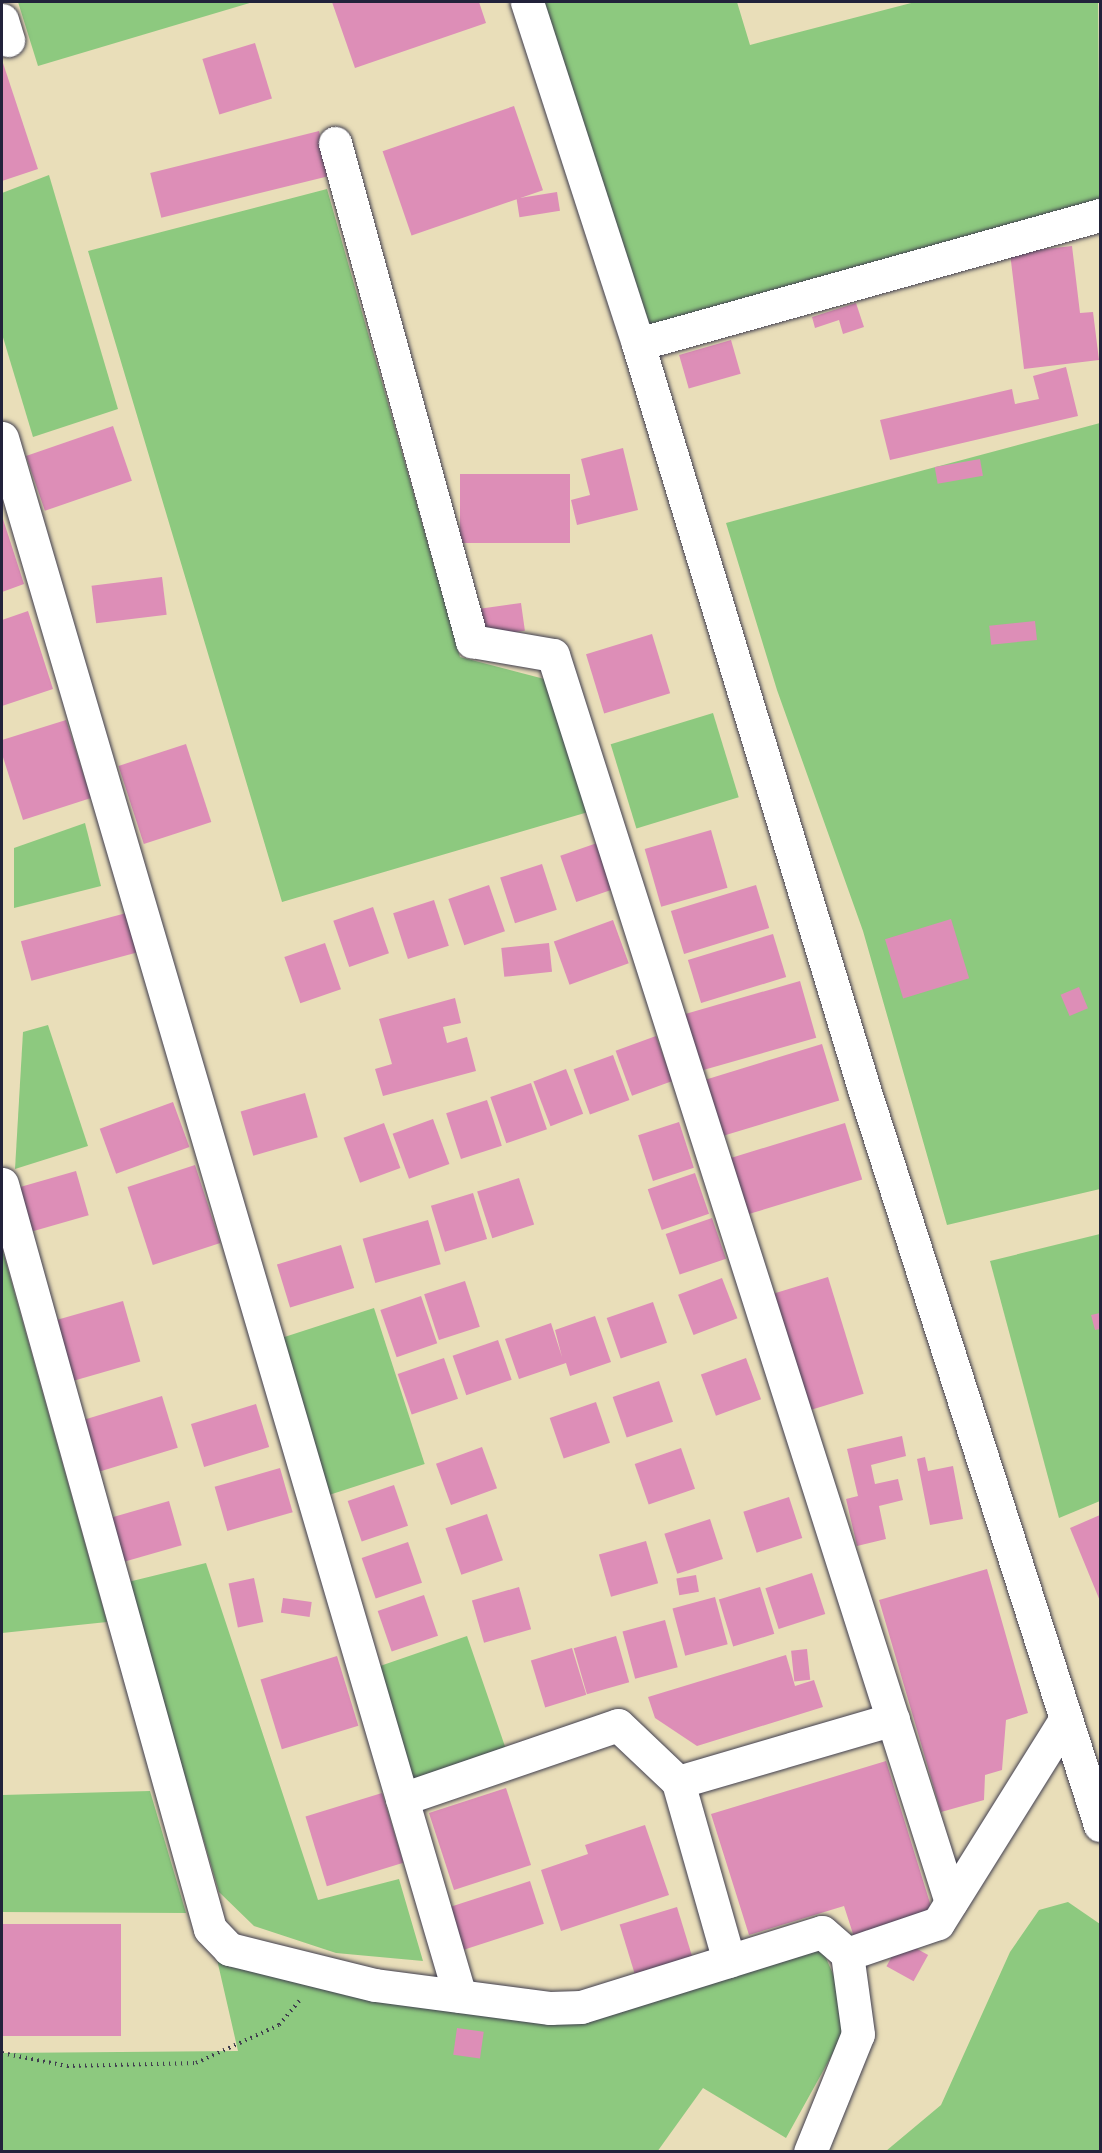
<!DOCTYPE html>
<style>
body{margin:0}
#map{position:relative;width:1102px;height:2153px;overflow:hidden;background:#e9deb9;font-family:Cardo,serif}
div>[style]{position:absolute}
.green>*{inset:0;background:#8dc97f;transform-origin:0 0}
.building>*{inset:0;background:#dd8eb7;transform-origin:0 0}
.path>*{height:4px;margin-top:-2px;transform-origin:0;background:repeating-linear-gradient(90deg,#403e4e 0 1.5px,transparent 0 6px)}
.roads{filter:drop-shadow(0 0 2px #403e4e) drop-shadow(0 0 2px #403e4e)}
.minor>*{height:33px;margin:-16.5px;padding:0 16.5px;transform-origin:16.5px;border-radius:16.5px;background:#fff}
.tertiary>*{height:33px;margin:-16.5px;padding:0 16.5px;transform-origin:16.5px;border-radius:16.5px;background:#fff}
span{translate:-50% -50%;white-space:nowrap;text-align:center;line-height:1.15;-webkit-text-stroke:4.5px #f7f3e8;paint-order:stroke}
.frame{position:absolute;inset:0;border:3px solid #22223b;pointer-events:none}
</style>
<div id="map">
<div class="green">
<div style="clip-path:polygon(18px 2px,253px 2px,38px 66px)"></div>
<div style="clip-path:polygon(527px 2px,737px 2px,750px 45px,915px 2px,1098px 2px,1100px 215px,638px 344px)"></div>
<div style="clip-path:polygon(49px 175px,118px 409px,33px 437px,2px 334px,2px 193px)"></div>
<div style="clip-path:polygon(327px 189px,460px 657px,552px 681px,595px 810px,282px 902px,88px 251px)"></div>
<div style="clip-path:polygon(1100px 423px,1100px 1189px,947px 1225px,863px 931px,777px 690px,726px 523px)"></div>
<div style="left:713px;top:713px;width:88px;height:107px;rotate:73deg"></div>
<div style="clip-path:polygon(85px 823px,101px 886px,14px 908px,14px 848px)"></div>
<div style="clip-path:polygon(48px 1025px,88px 1146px,15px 1169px,23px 1032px)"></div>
<div style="clip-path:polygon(1100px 1234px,1100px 1501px,1059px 1518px,990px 1261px)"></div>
<div style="clip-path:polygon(2px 1248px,107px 1622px,2px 1633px)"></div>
<div style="left:374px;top:1308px;width:164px;height:112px;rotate:72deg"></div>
<div style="clip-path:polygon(206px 1563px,318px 1900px,399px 1879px,423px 1961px,336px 1953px,254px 1926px,219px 1892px,128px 1582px)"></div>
<div style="left:467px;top:1636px;width:133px;height:108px;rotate:71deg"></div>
<div style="clip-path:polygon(150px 1791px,186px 1913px,2px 1912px,2px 1795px)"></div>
<div style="clip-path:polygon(1068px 1902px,1100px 1924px,1100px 2151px,886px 2151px,941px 2105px,1010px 1952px,1039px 1910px)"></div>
<div style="clip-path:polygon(210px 1929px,229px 1949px,550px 2008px,822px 1949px,837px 1983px,843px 2035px,786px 2138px,703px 2088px,657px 2152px,2px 2151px,2px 2053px,238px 2051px)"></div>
</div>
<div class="building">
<div style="clip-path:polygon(332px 2px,479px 2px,486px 23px,355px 68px)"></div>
<div style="left:255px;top:43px;width:58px;height:55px;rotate:73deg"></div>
<div style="clip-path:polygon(2px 60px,38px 169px,2px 181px)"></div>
<div style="left:514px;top:106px;width:89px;height:139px;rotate:71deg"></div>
<div style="left:319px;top:131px;width:46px;height:174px;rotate:76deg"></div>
<div style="left:557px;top:192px;width:19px;height:41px;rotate:81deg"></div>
<div style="clip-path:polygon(1072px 246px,1080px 313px,1093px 312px,1099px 360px,1024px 369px,1010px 253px)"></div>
<div style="clip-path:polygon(856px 303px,864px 327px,843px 334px,839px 320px,815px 328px,812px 317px)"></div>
<div style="left:731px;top:340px;width:35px;height:54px;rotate:74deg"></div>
<div style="clip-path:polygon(1066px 367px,1078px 416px,890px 460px,880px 420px,1012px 389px,1015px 404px,1039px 399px,1033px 376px)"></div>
<div style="left:113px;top:426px;width:58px;height:92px;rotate:71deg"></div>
<div style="clip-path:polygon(623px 448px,638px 510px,577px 525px,571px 500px,590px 495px,581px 459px)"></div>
<div style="left:980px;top:459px;width:17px;height:46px;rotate:80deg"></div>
<div style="left:460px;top:474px;width:110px;height:69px"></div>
<div style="clip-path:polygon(2px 516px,24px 584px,2px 592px)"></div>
<div style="left:162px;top:577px;width:38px;height:71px;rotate:83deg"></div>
<div style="left:521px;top:603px;width:28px;height:45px;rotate:82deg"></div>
<div style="clip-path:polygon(28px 611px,53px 689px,2px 706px,2px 620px)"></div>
<div style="left:1035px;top:621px;width:19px;height:46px;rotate:84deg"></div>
<div style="left:652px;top:634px;width:62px;height:69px;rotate:73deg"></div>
<div style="clip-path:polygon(66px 720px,91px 798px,23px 820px,2px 754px,2px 740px)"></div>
<div style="left:186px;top:744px;width:82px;height:71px;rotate:72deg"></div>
<div style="left:711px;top:830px;width:60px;height:69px;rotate:74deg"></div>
<div style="left:600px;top:842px;width:49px;height:42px;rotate:71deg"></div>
<div style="left:542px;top:864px;width:48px;height:44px;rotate:72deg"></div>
<div style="left:489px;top:885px;width:49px;height:43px;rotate:71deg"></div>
<div style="left:756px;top:885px;width:45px;height:89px;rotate:73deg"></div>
<div style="left:434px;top:900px;width:48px;height:43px;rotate:72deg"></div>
<div style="left:373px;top:907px;width:49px;height:42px;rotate:71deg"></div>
<div style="left:130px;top:912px;width:41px;height:113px;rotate:75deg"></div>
<div style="left:951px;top:919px;width:62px;height:69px;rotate:73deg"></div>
<div style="left:613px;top:920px;width:46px;height:63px;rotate:70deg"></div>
<div style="left:773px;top:934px;width:45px;height:89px;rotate:73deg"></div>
<div style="left:325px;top:943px;width:49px;height:43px;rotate:71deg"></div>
<div style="left:549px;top:943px;width:29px;height:48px;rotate:84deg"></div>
<div style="left:800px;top:981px;width:59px;height:122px;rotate:74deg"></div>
<div style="left:1079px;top:987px;width:23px;height:20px;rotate:67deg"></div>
<div style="clip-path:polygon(455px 998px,461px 1023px,443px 1027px,447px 1043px,467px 1037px,476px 1071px,383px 1096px,375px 1069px,392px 1064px,379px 1019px)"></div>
<div style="left:656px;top:1036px;width:48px;height:43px;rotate:70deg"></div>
<div style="left:822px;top:1044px;width:59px;height:122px;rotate:73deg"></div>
<div style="left:613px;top:1055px;width:48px;height:42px;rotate:70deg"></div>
<div style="left:566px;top:1069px;width:48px;height:35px;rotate:69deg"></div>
<div style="left:531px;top:1083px;width:49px;height:43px;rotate:71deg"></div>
<div style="left:305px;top:1093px;width:46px;height:67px;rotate:74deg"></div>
<div style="left:487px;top:1100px;width:48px;height:43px;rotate:72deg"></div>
<div style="left:173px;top:1102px;width:48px;height:78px;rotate:70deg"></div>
<div style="left:433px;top:1119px;width:48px;height:43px;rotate:70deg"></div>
<div style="left:679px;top:1122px;width:48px;height:43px;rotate:72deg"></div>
<div style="left:384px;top:1123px;width:48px;height:43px;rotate:70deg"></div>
<div style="left:845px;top:1123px;width:59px;height:122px;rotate:73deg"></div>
<div style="left:195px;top:1165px;width:82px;height:71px;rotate:72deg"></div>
<div style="left:76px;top:1171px;width:46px;height:68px;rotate:74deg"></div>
<div style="left:695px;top:1173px;width:43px;height:50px;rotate:71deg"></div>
<div style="left:519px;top:1178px;width:49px;height:44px;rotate:72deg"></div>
<div style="left:473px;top:1193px;width:48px;height:44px;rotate:73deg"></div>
<div style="left:712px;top:1218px;width:43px;height:49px;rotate:71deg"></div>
<div style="left:428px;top:1220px;width:46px;height:68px;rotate:74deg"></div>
<div style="left:341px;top:1245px;width:45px;height:67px;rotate:73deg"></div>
<div style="left:828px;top:1277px;width:122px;height:59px;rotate:73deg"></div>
<div style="left:722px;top:1278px;width:43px;height:47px;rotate:69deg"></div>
<div style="left:465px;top:1281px;width:48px;height:43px;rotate:72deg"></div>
<div style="left:421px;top:1296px;width:50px;height:43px;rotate:71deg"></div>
<div style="left:123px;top:1301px;width:63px;height:81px;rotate:74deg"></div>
<div style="left:653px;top:1302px;width:43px;height:49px;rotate:71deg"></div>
<div style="clip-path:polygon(1100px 1313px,1100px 1329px,1095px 1330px,1091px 1315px)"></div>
<div style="clip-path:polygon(595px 1316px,611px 1362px,570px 1376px,566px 1363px,519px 1379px,505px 1339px,551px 1323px,562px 1357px,555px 1330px)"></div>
<div style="left:498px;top:1340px;width:42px;height:48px;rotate:71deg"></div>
<div style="left:444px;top:1358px;width:43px;height:49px;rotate:71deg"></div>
<div style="left:746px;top:1358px;width:44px;height:48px;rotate:70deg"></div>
<div style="left:659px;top:1381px;width:43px;height:49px;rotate:71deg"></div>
<div style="left:162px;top:1396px;width:54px;height:85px;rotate:73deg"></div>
<div style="left:596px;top:1402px;width:43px;height:49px;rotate:71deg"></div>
<div style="left:256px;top:1404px;width:45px;height:68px;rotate:73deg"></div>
<div style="clip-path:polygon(902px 1436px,906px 1456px,871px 1465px,875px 1484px,898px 1479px,903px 1500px,879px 1506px,886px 1539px,857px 1546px,846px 1499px,858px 1496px,847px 1449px)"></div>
<div style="left:482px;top:1447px;width:44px;height:49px;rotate:70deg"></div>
<div style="left:681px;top:1448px;width:43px;height:49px;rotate:71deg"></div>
<div style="clip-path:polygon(925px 1457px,928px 1471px,953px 1466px,963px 1519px,930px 1525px,917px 1459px)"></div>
<div style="left:280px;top:1468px;width:46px;height:68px;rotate:74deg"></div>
<div style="left:394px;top:1485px;width:43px;height:49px;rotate:71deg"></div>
<div style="left:789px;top:1497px;width:43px;height:48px;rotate:72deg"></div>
<div style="left:169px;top:1501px;width:46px;height:68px;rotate:74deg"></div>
<div style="left:487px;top:1514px;width:49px;height:44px;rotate:71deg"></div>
<div style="clip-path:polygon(1100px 1515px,1100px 1601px,1070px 1528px)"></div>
<div style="left:710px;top:1519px;width:42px;height:48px;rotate:72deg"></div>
<div style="left:646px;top:1541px;width:44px;height:49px;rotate:74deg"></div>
<div style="left:408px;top:1542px;width:43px;height:49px;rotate:71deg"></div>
<div style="clip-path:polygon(987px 1569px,1028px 1713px,1006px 1720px,1002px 1770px,985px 1775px,984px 1800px,941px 1812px,879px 1600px)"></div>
<div style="left:812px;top:1573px;width:43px;height:49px;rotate:72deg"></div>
<div style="left:696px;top:1575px;width:17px;height:20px;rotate:80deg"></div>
<div style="left:254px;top:1578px;width:45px;height:26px;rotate:78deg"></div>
<div style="left:519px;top:1587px;width:44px;height:49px;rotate:74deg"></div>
<div style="left:760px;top:1587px;width:49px;height:43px;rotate:73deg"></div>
<div style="left:424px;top:1595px;width:43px;height:49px;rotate:71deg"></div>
<div style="left:715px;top:1597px;width:49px;height:44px;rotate:75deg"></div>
<div style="left:283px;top:1598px;width:29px;height:15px;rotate:8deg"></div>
<div style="left:665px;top:1620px;width:49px;height:44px;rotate:75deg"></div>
<div style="left:616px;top:1636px;width:48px;height:44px;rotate:74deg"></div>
<div style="left:572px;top:1648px;width:49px;height:43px;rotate:73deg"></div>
<div style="left:807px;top:1649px;width:31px;height:16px;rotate:84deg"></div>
<div style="clip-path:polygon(786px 1655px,795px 1686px,814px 1680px,823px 1707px,697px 1746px,655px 1718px,648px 1697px)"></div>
<div style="left:337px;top:1656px;width:73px;height:80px;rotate:73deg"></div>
<div style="clip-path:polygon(886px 1761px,934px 1916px,855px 1940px,844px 1906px,749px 1935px,711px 1814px)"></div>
<div style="left:506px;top:1788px;width:81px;height:81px;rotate:72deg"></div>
<div style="left:382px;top:1793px;width:73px;height:80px;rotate:73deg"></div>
<div style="clip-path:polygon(645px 1825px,669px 1895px,561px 1931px,541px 1870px,588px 1854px,585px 1845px)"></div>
<div style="left:530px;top:1881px;width:45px;height:85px;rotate:72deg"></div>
<div style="left:677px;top:1907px;width:62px;height:60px;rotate:73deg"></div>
<div style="left:2px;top:1924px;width:119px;height:112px"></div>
<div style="left:901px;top:1940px;width:31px;height:30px;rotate:29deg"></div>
<div style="left:457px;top:2028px;width:27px;height:27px;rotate:8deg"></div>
</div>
<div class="path">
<div style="left:2px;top:2053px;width:66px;rotate:11.3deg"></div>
<div style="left:67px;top:2066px;width:129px;rotate:-1.3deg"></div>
<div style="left:196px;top:2063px;width:91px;rotate:-24.6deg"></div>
<div style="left:279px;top:2025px;width:33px;rotate:-50deg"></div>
</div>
<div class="roads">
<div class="minor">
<div style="left:2px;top:20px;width:21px;rotate:73deg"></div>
<div style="left:335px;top:143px;width:517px;rotate:74.62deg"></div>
<div style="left:472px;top:641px;width:82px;rotate:9.8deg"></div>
<div style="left:553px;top:655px;width:1309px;rotate:72.3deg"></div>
<div style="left:638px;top:344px;width:480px;rotate:-15.6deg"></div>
<div style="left:2px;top:438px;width:1624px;rotate:73.62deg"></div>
<div style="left:2px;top:1184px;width:773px;rotate:74.4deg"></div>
<div style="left:210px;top:1929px;width:28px;rotate:46deg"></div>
<div style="left:229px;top:1949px;width:150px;rotate:13.9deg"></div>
<div style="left:375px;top:1985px;width:177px;rotate:7.5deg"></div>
<div style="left:550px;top:2008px;width:31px;rotate:-2deg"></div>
<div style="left:581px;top:2007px;width:252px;rotate:-17.3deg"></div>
<div style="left:822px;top:1932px;width:33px;rotate:41deg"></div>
<div style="left:847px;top:1954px;width:96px;rotate:-18.8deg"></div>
<div style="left:938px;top:1923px;width:238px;rotate:-58deg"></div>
<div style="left:678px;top:1782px;width:224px;rotate:-16.3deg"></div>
<div style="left:402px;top:1799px;width:228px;rotate:-18.9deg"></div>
<div style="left:618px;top:1725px;width:83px;rotate:43.5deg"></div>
<div style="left:678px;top:1782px;width:186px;rotate:74.1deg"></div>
<div style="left:810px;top:2152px;width:127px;rotate:-67.9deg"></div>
<div style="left:858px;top:2034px;width:81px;rotate:-97.8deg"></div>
</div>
<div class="tertiary">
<div style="left:527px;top:2px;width:360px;rotate:72deg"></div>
<div style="left:638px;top:344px;width:779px;rotate:73.12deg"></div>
<div style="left:864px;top:1089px;width:773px;rotate:72.22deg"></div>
</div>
</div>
<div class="frame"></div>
</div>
